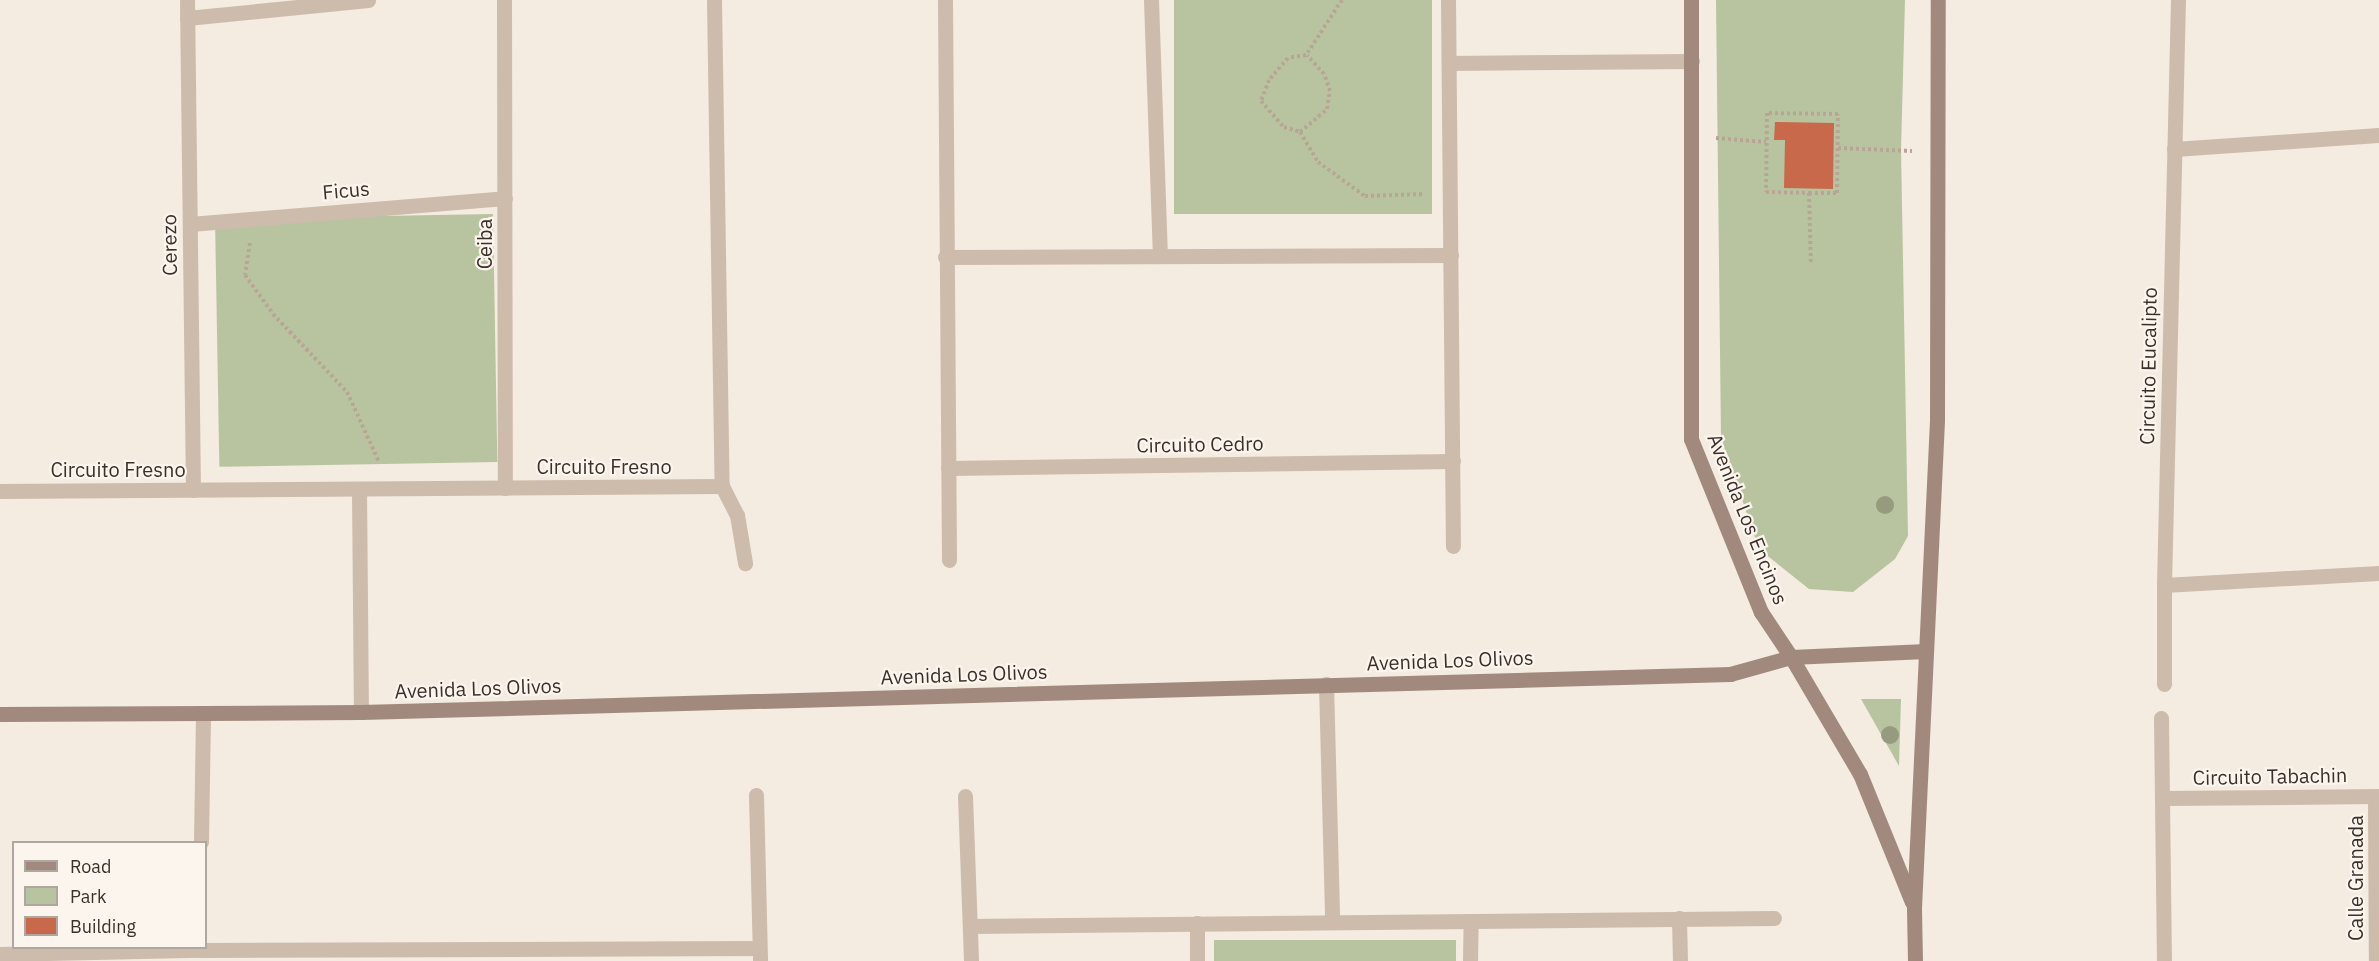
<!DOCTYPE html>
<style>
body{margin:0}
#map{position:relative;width:2379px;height:961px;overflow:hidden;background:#f4ebe1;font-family:"IBM Plex Sans",sans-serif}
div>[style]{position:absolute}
.green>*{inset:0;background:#b8c4a0;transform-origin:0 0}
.building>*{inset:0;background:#c8694b}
.path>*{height:4px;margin-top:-2px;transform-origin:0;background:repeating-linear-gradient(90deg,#b9a596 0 3px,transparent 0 6px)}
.street>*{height:15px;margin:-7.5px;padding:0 7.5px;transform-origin:7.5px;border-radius:7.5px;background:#cdbbac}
.secondary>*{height:15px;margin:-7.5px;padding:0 7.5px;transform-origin:7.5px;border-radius:7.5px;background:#a18a7d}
.trees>*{width:18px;height:18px;margin:-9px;border-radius:50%;background:#969b7f}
span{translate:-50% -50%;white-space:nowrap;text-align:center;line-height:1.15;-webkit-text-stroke:4.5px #fbf5ee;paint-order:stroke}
.street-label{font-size:20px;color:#3b302b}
.legend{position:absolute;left:12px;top:841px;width:195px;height:108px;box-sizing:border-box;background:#fbf5ee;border:2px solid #aea6a0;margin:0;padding:8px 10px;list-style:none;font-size:18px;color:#3b302b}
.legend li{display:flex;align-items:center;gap:12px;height:30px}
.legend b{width:30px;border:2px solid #aea6a0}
</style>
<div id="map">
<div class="green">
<div style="left:1174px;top:0;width:258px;height:214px"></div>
<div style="clip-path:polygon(1716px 0,1905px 0,1901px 150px,1908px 536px,1895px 559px,1853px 592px,1809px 589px,1759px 549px,1721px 438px)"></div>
<div style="left:493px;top:214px;width:248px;height:278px;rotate:89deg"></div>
<div style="clip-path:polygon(1861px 699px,1901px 699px,1899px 766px)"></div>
<div style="left:1214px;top:940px;width:242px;height:21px"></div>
</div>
<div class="building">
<div style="clip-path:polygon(1775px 122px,1834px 123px,1833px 189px,1784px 188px,1785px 140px,1774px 140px)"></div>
</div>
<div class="path">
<div style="left:1342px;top:0;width:66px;rotate:123.2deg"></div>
<div style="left:1306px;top:55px;width:18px;rotate:171deg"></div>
<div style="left:1288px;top:58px;width:29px;rotate:131deg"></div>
<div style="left:1269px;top:80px;width:22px;rotate:111deg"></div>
<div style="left:1261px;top:101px;width:35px;rotate:49deg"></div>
<div style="left:1284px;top:127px;width:17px;rotate:17deg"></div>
<div style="left:1300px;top:132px;width:35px;rotate:59deg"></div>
<div style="left:1318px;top:162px;width:58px;rotate:35.9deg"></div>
<div style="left:1365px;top:196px;width:60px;rotate:-1.9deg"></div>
<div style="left:1300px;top:132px;width:35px;rotate:-40deg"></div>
<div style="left:1327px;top:109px;width:18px;rotate:-81deg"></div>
<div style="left:1330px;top:91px;width:18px;rotate:-109deg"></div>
<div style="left:1324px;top:74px;width:25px;rotate:-132deg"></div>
<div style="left:1716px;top:138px;width:50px;rotate:4.6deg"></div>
<div style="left:1838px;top:148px;width:74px;rotate:2.3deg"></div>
<div style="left:1809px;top:193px;width:28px"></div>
<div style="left:1837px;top:193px;width:79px;rotate:-89.3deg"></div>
<div style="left:1838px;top:114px;width:71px;rotate:-179.2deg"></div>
<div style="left:1767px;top:113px;width:79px;rotate:90.7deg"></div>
<div style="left:1766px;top:192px;width:43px;rotate:1.3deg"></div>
<div style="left:1809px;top:193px;width:70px;rotate:88.4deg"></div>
<div style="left:250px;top:243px;width:32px;rotate:99deg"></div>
<div style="left:245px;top:275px;width:48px;rotate:54.3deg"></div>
<div style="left:273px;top:314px;width:108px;rotate:46.5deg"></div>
<div style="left:347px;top:392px;width:77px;rotate:65.4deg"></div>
</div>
<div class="street">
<div style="left:187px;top:0;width:490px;rotate:89.3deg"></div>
<div style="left:504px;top:0;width:488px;rotate:89.9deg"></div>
<div style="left:714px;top:0;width:486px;rotate:89.1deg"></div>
<div style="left:722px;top:486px;width:33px;rotate:63deg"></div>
<div style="left:737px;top:515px;width:49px;rotate:80.5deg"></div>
<div style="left:945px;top:0;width:560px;rotate:89.59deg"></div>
<div style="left:1151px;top:0;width:255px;rotate:88deg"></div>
<div style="left:1448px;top:0;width:546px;rotate:89.48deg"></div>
<div style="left:187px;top:18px;width:182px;rotate:-5.7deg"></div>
<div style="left:1449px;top:63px;width:243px;rotate:-0.5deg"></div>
<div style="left:2174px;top:149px;width:205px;rotate:-3.9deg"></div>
<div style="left:190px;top:224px;width:316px;rotate:-4.7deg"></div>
<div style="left:945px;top:257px;width:506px;rotate:-0.23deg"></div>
<div style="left:948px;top:468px;width:505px;rotate:-0.79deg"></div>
<div style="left:359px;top:489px;width:223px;rotate:89.5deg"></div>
<div style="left:0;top:491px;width:722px;rotate:-0.4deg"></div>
<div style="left:2164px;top:585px;width:215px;rotate:-3.2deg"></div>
<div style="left:1326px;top:684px;width:237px;rotate:88.5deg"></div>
<div style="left:2164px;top:684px;width:99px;rotate:-90deg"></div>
<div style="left:2164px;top:585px;width:585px;rotate:-88.63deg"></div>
<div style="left:2161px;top:718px;width:243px;rotate:89.3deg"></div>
<div style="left:756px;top:795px;width:166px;rotate:88.6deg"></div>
<div style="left:965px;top:796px;width:165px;rotate:87.9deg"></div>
<div style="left:2375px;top:796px;width:165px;rotate:89.7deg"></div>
<div style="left:2162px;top:798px;width:217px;rotate:-0.5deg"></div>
<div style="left:201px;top:842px;width:129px;rotate:-89.1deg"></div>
<div style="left:1679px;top:918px;width:43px;rotate:88.7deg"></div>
<div style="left:1197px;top:923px;width:38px;rotate:90deg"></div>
<div style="left:970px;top:926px;width:804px;rotate:-0.57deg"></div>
<div style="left:0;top:954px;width:199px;rotate:-1.2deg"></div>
<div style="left:199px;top:950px;width:560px;rotate:-0.2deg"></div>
<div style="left:1470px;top:961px;width:39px;rotate:-89deg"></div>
</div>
<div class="secondary">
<div style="left:1691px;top:0;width:439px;rotate:90deg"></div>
<div style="left:1691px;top:439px;width:187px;rotate:68deg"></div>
<div style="left:1761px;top:612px;width:54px;rotate:56.3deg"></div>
<div style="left:1791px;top:657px;width:136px;rotate:59.5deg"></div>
<div style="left:1860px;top:774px;width:138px;rotate:67.9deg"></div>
<div style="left:0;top:714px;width:361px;rotate:-0.3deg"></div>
<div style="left:361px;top:712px;width:1370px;rotate:-1.59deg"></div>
<div style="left:1730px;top:674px;width:63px;rotate:-15.6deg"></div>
<div style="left:1791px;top:657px;width:135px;rotate:-2.5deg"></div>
<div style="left:1915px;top:961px;width:53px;rotate:-91.1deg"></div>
<div style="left:1914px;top:908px;width:489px;rotate:-87.3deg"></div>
<div style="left:1937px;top:420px;width:420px;rotate:-89.9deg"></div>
</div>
<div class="trees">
<div style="left:1885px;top:505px"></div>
<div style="left:1890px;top:735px"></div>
</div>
<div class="street-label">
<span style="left:346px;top:190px;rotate:-5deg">Ficus</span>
<span style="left:484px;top:244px;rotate:-90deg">Ceiba</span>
<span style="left:169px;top:245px;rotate:-91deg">Cerezo</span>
<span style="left:2148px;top:366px;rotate:-89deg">Circuito Eucalipto</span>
<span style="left:1200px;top:444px;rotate:-1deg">Circuito Cedro</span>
<span style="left:604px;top:466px">Circuito Fresno</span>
<span style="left:118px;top:469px">Circuito Fresno</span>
<span style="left:1748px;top:519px;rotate:68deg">Avenida Los Encinos</span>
<span style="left:1450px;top:660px;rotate:-2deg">Avenida Los Olivos</span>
<span style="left:964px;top:674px;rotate:-2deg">Avenida Los Olivos</span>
<span style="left:478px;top:688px;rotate:-2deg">Avenida Los Olivos</span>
<span style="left:2270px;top:776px;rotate:-1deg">Circuito Tabachin</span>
<span style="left:2355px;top:878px;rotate:-90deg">Calle Granada</span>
</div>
<ul class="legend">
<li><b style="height:8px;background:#a18a7d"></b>Road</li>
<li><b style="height:16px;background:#b8c4a0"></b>Park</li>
<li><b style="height:16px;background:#c8694b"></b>Building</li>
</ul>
</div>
